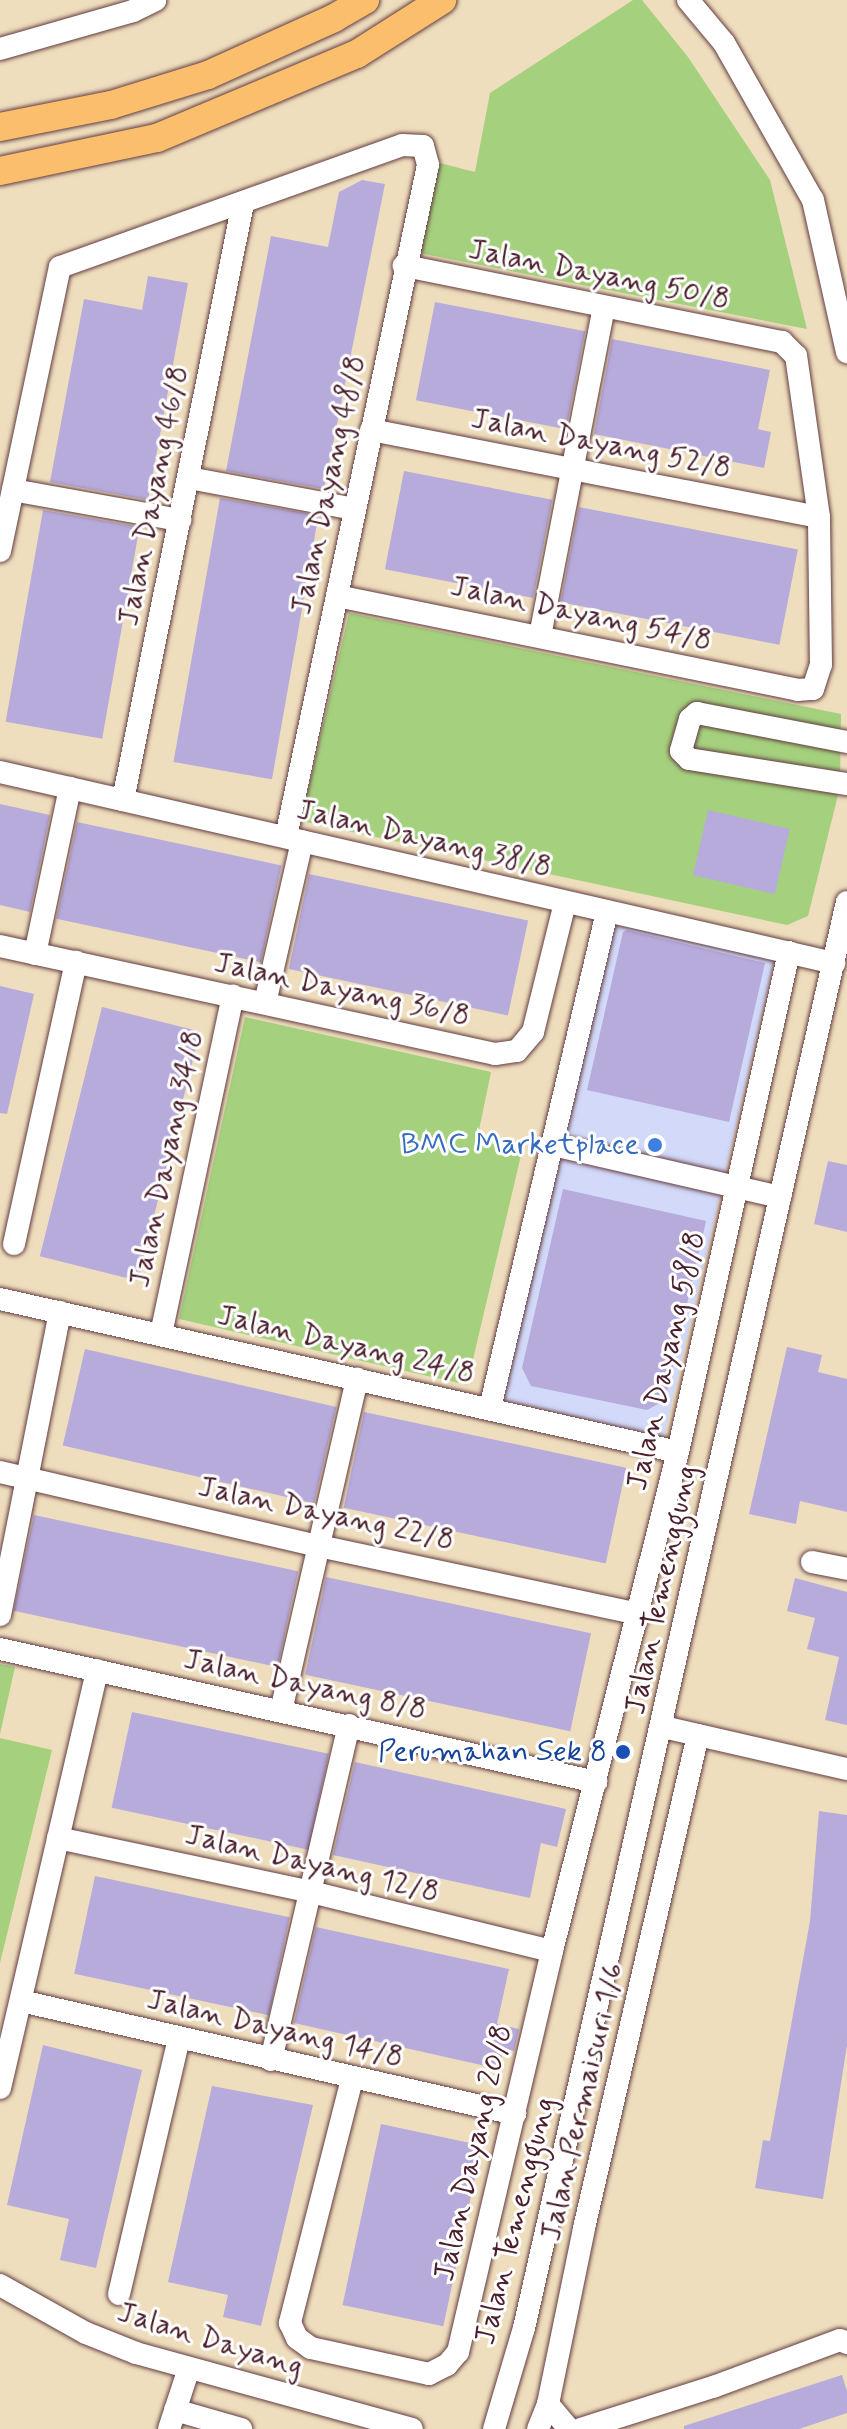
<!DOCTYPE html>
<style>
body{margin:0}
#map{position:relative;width:847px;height:2429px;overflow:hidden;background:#efdebd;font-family:Mynerve,sans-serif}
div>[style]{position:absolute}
.built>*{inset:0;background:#d2d9f9;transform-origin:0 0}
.green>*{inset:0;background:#a5d17e}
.building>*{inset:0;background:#b7abdc;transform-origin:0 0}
.roads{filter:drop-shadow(0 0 2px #633c41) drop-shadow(0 0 2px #633c41)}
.minor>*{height:22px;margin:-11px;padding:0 11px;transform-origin:11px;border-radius:11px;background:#fff}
.major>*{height:28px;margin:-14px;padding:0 14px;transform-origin:14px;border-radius:14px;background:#fabe6d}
.dots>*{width:22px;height:22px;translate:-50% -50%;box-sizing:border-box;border:4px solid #fff;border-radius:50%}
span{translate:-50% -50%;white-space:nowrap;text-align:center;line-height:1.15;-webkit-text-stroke:6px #fff;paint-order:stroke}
.street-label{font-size:30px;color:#4a1f2b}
.shop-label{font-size:30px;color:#366cbe}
.right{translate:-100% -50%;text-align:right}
.transit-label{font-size:30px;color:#164399}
</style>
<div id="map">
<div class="built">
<div style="left:612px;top:920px;width:167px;height:492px;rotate:13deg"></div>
</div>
<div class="green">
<div style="clip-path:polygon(633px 0,642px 0,688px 57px,770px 180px,807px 329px,419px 253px,436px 162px,475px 172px,490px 93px)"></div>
<div style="clip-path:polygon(349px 613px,841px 714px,840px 787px,808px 916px,787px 925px,301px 821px)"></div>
<div style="clip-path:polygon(245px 1017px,491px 1072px,477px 1140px,522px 1151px,467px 1385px,179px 1319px)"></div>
<div style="clip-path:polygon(0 1664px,15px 1667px,0 1734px)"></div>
<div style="clip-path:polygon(0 1738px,52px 1750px,0 1963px)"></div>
</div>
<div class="building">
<div style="clip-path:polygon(362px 180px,385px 184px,324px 489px,226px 471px,271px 236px,328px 247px,339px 192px)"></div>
<div style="clip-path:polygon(148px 276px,188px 283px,148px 500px,50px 482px,84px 299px,142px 310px)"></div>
<div style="left:435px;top:302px;width:153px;height:100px;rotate:11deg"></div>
<div style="clip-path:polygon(612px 339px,770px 370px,758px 429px,771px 432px,764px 468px,594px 434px)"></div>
<div style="left:404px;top:471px;width:151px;height:100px;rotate:11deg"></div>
<div style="left:220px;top:498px;width:100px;height:268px;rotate:10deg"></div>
<div style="left:579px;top:507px;width:223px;height:97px;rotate:11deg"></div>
<div style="left:43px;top:510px;width:98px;height:215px;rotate:10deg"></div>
<div style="clip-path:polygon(0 804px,50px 815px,30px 912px,0 905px)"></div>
<div style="left:708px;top:810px;width:84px;height:67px;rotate:13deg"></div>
<div style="left:77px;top:822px;width:209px;height:99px;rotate:12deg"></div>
<div style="left:309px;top:874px;width:224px;height:97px;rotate:12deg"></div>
<div style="clip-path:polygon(627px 930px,765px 963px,729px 1122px,587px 1090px,623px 932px)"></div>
<div style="clip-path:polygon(0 986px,34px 994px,7px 1114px,0 1113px)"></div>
<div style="left:102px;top:1007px;width:101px;height:257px;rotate:14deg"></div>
<div style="clip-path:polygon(828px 1161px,847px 1165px,847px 1232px,814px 1224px)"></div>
<div style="clip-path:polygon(563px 1189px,706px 1221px,665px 1400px,647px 1410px,531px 1386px,522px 1368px)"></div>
<div style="clip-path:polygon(787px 1347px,822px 1355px,818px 1372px,847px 1379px,847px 1512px,800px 1501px,796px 1524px,749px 1514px)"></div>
<div style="left:85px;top:1349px;width:258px;height:99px;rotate:13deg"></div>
<div style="left:364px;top:1412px;width:268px;height:98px;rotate:12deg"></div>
<div style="left:34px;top:1515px;width:270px;height:98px;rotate:12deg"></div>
<div style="left:326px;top:1577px;width:271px;height:100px;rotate:12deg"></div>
<div style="clip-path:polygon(795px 1578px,847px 1592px,847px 1725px,825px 1720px,839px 1657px,807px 1649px,815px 1618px,787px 1611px)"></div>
<div style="left:132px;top:1712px;width:201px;height:98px;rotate:12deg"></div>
<div style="clip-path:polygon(355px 1762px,566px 1809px,557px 1847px,541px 1843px,530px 1898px,333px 1855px)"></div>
<div style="clip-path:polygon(819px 1811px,847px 1815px,847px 2045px,823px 2199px,755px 2188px,763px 2140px,770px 2141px,810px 1921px)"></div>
<div style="left:95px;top:1876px;width:199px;height:100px;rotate:12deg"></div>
<div style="clip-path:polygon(316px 1927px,509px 1969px,497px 2024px,519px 2029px,514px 2051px,504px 2048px,499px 2069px,294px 2023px)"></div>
<div style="clip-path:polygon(43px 2045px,142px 2070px,96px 2268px,60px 2260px,69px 2219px,7px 2205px)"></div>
<div style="clip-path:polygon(212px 2086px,313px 2105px,261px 2326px,223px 2317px,228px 2295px,168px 2282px)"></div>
<div style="left:381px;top:2124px;width:103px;height:185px;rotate:12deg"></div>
<div style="clip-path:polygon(842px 2375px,847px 2391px,847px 2413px,799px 2429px,684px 2429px,684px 2426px)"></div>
</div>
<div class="roads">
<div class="minor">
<div style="left:688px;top:0;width:56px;rotate:50.1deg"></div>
<div style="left:724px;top:43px;width:180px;rotate:60.5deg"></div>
<div style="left:813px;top:200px;width:156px;rotate:77.4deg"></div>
<div style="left:0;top:49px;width:138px;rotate:-15.9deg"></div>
<div style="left:133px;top:11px;width:25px;rotate:-26deg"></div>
<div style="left:371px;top:430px;width:456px;rotate:11deg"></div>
<div style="left:189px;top:478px;width:169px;rotate:10.6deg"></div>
<div style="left:13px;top:490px;width:170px;rotate:10.2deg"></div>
<div style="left:0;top:551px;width:290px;rotate:-78.1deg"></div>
<div style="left:60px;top:267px;width:363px;rotate:-19.6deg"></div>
<div style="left:402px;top:145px;width:21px;rotate:3deg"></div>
<div style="left:423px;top:146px;width:20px;rotate:75deg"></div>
<div style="left:428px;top:165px;width:687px;rotate:101.93deg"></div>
<div style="left:337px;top:596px;width:470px;rotate:11.5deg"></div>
<div style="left:797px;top:690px;width:16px;rotate:-4deg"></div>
<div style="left:813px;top:689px;width:25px;rotate:-72deg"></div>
<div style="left:821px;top:665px;width:148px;rotate:-90.8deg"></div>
<div style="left:819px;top:517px;width:163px;rotate:-98.1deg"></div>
<div style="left:796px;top:356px;width:20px;rotate:-135deg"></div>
<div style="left:782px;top:342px;width:386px;rotate:-168.6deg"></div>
<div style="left:540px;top:636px;width:335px;rotate:-79deg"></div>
<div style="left:847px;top:742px;width:153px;rotate:-169.1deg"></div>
<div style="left:697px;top:713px;width:9px;rotate:139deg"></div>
<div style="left:690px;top:719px;width:33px;rotate:106deg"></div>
<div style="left:681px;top:751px;width:11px;rotate:45deg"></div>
<div style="left:689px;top:759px;width:160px;rotate:9deg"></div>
<div style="left:0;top:772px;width:856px;rotate:12.9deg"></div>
<div style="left:123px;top:800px;width:609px;rotate:-78.63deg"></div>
<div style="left:0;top:946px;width:507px;rotate:12.31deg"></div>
<div style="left:495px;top:1054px;width:22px;rotate:-8deg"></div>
<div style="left:517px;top:1051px;width:25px;rotate:-50deg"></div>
<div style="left:533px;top:1032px;width:133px;rotate:-76.1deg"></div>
<div style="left:35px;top:954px;width:170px;rotate:-78.1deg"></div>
<div style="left:265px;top:1003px;width:166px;rotate:-77.1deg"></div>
<div style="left:553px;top:1145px;width:233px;rotate:12.9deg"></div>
<div style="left:14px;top:1244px;width:289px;rotate:-77.6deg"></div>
<div style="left:0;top:1299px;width:695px;rotate:12.72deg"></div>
<div style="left:161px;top:1334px;width:346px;rotate:-78deg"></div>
<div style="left:490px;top:1408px;width:510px;rotate:-76.73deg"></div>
<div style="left:0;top:1472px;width:327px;rotate:13.1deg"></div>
<div style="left:319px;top:1546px;width:328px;rotate:12deg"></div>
<div style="left:812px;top:1562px;width:36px;rotate:11deg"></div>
<div style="left:0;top:1615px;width:309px;rotate:-78.8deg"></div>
<div style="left:0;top:1649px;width:611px;rotate:12.58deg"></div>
<div style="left:281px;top:1711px;width:341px;rotate:-77.1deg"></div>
<div style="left:663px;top:1727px;width:189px;rotate:12.9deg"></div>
<div style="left:58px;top:1838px;width:259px;rotate:12deg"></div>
<div style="left:311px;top:1892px;width:248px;rotate:13.8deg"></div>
<div style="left:21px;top:2001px;width:507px;rotate:12.88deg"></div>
<div style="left:271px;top:2060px;width:344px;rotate:-76.9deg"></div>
<div style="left:352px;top:2079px;width:252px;rotate:104.3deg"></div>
<div style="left:290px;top:2323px;width:17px;rotate:65deg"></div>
<div style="left:297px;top:2338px;width:17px;rotate:36deg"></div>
<div style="left:311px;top:2348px;width:121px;rotate:12.4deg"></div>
<div style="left:429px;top:2374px;width:20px;rotate:-27deg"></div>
<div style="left:447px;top:2365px;width:17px;rotate:-50deg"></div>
<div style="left:458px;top:2352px;width:412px;rotate:-76.8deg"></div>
<div style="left:552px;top:1951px;width:515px;rotate:-75.83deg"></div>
<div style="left:678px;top:1452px;width:512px;rotate:-77.48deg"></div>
<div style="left:0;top:2088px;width:429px;rotate:-76.9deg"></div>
<div style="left:0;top:2285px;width:98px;rotate:29.2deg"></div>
<div style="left:86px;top:2333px;width:54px;rotate:21.8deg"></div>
<div style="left:136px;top:2353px;width:286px;rotate:15.4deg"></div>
<div style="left:119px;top:2294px;width:263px;rotate:-76.8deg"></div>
<div style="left:548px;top:2404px;width:33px;rotate:50deg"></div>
<div style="left:175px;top:2410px;width:69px;rotate:16.1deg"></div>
<div style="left:169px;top:2429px;width:64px;rotate:-71.8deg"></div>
<div style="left:494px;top:2429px;width:105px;rotate:-73.5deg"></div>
<div style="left:524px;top:2328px;width:1462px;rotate:-77.24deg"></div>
<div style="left:538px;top:2429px;width:27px;rotate:-68deg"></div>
<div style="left:548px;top:2404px;width:180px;rotate:-78.4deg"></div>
<div style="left:584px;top:2228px;width:506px;rotate:-76.98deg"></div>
<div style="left:581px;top:2429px;width:139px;rotate:-17.7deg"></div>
<div style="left:713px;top:2387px;width:135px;rotate:-20.3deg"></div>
<div style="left:840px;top:2340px;width:8px;rotate:23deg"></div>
</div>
<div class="major">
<div style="left:0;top:127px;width:113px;rotate:-11.2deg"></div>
<div style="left:111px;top:105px;width:102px;rotate:-17.2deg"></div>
<div style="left:208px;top:75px;width:138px;rotate:-24.3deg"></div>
<div style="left:334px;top:18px;width:36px;rotate:-30deg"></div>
<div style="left:0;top:171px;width:160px;rotate:-11.9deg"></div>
<div style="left:157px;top:138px;width:217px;rotate:-22.8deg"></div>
<div style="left:357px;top:54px;width:101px;rotate:-32.4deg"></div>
</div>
</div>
<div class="dots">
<div style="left:655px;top:1145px;background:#3f7fe0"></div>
<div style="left:623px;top:1752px;background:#1a4fb4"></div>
</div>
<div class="street-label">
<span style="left:599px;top:275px;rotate:11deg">Jalan Dayang 50/8</span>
<span style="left:601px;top:444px;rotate:11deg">Jalan Dayang 52/8</span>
<span style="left:329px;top:485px;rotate:-78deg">Jalan Dayang 48/8</span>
<span style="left:154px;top:496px;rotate:-79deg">Jalan Dayang 46/8</span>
<span style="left:581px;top:614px;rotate:12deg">Jalan Dayang 54/8</span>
<span style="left:424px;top:839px;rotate:13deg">Jalan Dayang 38/8</span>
<span style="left:342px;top:990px;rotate:12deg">Jalan Dayang 36/8</span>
<span style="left:167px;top:1159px;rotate:-78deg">Jalan Dayang 34/8</span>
<span style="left:346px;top:1345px;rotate:13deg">Jalan Dayang 24/8</span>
<span style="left:667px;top:1361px;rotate:-77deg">Jalan Dayang 58/8</span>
<span style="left:326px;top:1514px;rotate:12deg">Jalan Dayang 22/8</span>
<span style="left:662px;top:1590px;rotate:-78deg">Jalan Temenggung</span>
<span style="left:305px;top:1685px;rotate:12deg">Jalan Dayang 8/8</span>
<span style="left:312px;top:1864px;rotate:13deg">Jalan Dayang 12/8</span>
<span style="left:275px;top:2029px;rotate:13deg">Jalan Dayang 14/8</span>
<span style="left:583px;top:2102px;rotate:-77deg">Jalan Permaisuri 1/6</span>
<span style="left:474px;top:2153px;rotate:-77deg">Jalan Dayang 20/8</span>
<span style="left:516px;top:2221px;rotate:-76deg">Jalan Temenggung</span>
<span style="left:210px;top:2340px;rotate:17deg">Jalan Dayang</span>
</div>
<div class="shop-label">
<span class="right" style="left:639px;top:1145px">BMC Marketplace</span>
</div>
<div class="transit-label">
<span class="right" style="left:607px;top:1752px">Perumahan Sek 8</span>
</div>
</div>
